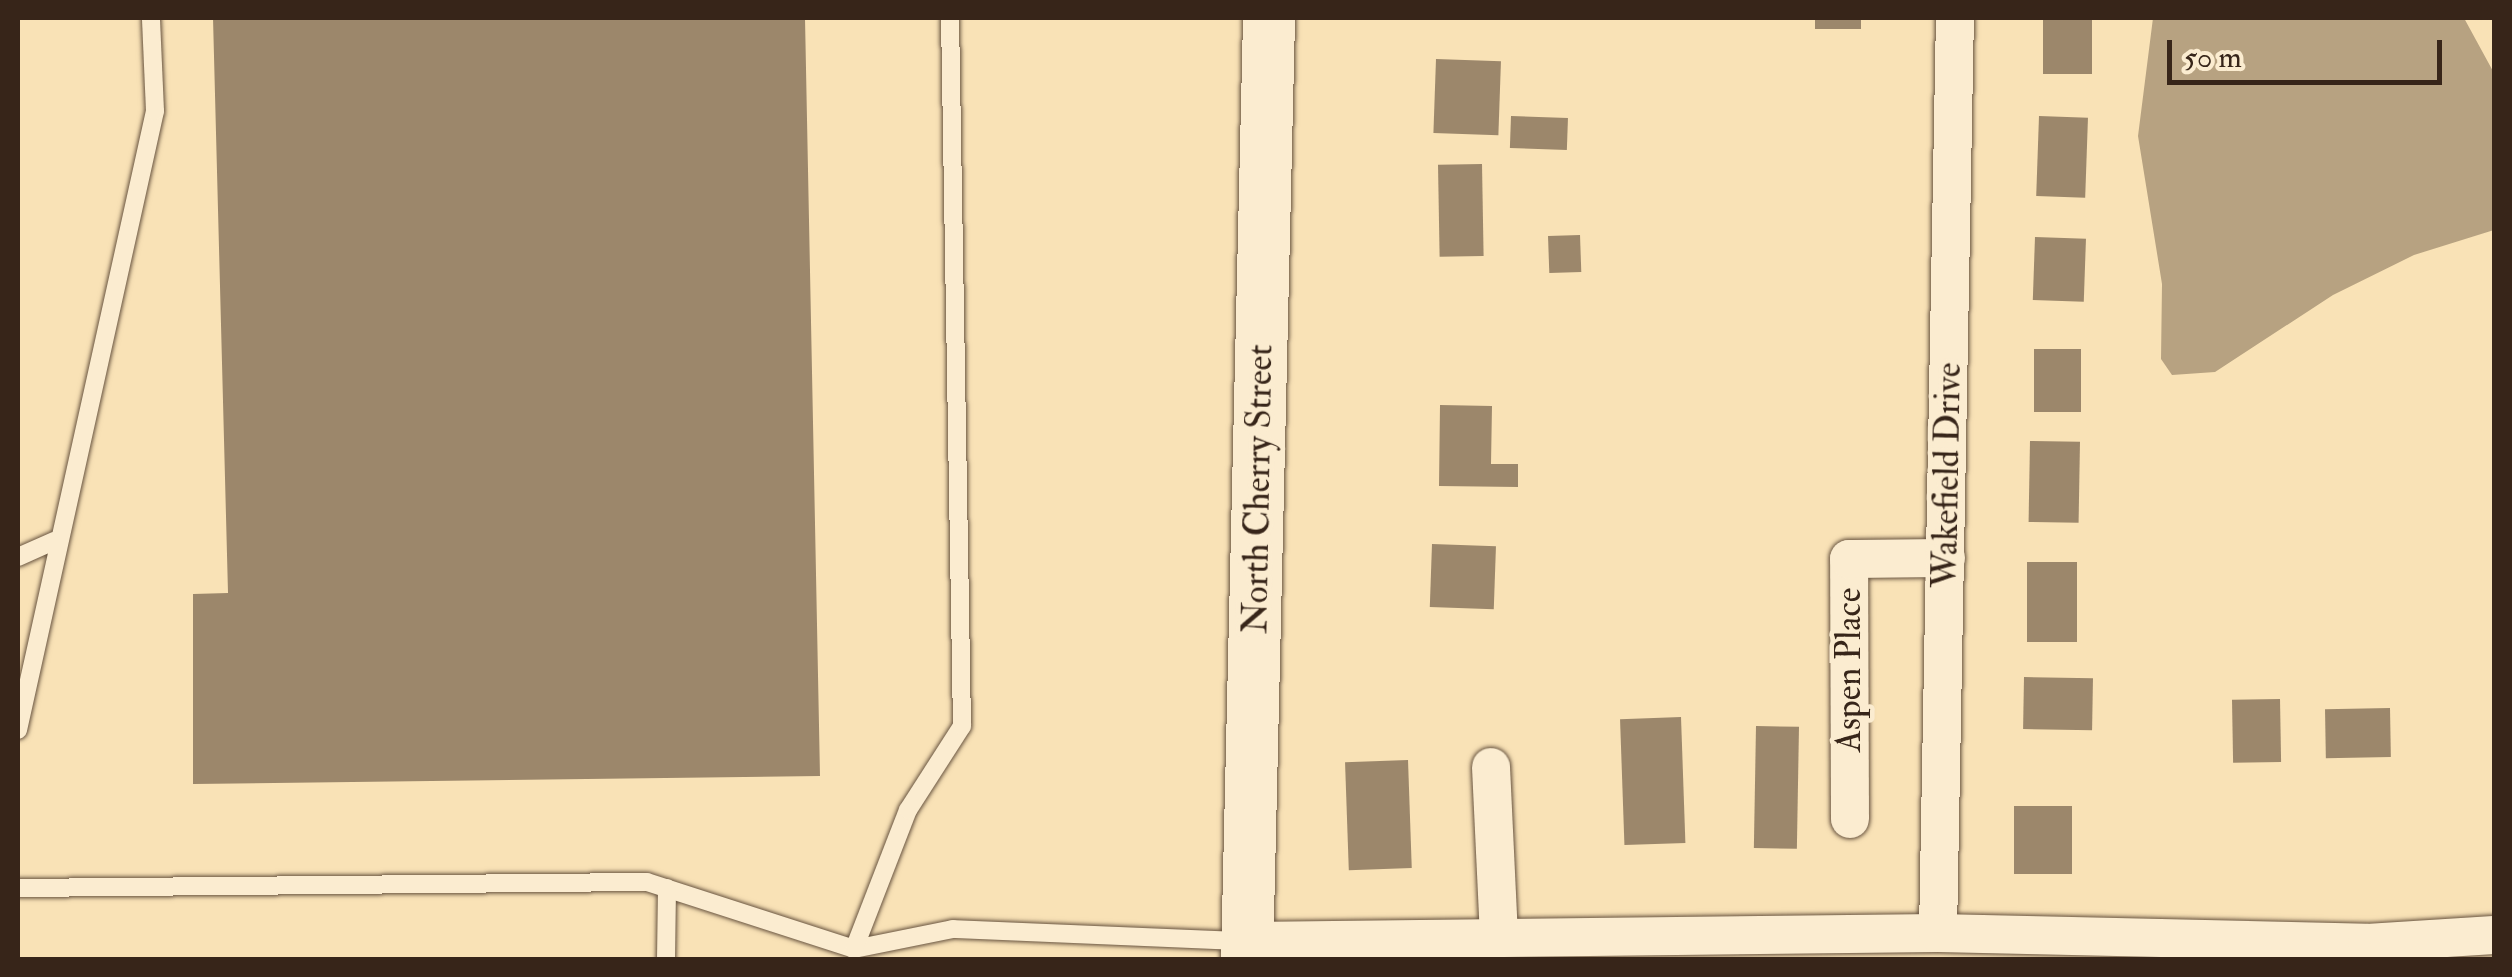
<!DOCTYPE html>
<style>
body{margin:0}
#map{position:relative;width:2512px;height:977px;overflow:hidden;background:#f9e2b6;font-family:"IM FELL Double Pica",serif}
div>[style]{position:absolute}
.water>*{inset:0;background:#b7a281}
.building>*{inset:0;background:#9c876b;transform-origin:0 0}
.roads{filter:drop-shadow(0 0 2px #685440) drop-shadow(0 0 2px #685440)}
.service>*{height:18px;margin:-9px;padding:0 9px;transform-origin:9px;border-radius:9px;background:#fbecd0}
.minor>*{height:38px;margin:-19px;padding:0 19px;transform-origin:19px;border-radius:19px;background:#fbecd0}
.secondary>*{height:52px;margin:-26px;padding:0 26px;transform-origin:26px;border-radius:26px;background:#fbecd0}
span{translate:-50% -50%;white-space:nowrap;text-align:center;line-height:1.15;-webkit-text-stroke:9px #fbecd0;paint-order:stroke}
.street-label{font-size:35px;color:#372519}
.frame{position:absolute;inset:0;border:20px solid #372519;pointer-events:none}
.scale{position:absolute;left:2167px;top:40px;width:275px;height:45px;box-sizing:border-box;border:5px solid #372519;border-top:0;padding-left:12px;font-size:30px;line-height:35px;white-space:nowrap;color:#372519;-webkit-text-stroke:8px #fbecd0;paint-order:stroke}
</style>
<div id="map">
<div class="water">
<div style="clip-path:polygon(2153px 18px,2464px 18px,2494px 73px,2494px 230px,2414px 255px,2333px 295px,2215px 372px,2172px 375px,2161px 359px,2162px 284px,2138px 136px)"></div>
</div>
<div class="building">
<div style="clip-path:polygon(213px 18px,805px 18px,820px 776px,193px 784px,193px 594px,228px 593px)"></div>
<div style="left:1815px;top:18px;width:46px;height:11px"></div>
<div style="left:2043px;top:18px;width:49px;height:56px"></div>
<div style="left:1436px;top:59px;width:65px;height:74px;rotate:2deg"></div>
<div style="left:1511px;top:116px;width:57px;height:32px;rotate:2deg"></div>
<div style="left:2039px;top:116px;width:49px;height:80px;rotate:2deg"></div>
<div style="left:1482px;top:164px;width:92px;height:44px;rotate:89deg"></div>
<div style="left:1580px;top:235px;width:37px;height:32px;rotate:88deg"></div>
<div style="left:2035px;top:237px;width:51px;height:63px;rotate:2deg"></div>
<div style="left:2034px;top:349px;width:47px;height:63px"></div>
<div style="clip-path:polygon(1440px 405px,1492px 406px,1491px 464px,1518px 464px,1518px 487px,1439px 486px)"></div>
<div style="left:2030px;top:441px;width:50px;height:81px;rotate:1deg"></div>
<div style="left:1432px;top:544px;width:64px;height:63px;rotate:2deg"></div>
<div style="left:2027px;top:562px;width:50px;height:80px"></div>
<div style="left:2024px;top:677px;width:69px;height:52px;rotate:1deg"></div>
<div style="left:2280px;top:699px;width:63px;height:48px;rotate:89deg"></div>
<div style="left:2390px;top:708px;width:49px;height:65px;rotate:89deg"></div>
<div style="left:1681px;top:717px;width:126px;height:61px;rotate:88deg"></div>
<div style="left:1756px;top:726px;width:43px;height:122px;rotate:1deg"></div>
<div style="left:1408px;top:760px;width:108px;height:63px;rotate:88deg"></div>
<div style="left:2014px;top:806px;width:58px;height:68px"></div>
</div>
<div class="roads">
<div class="service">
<div style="left:18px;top:557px;width:39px;rotate:-24deg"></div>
<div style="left:18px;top:730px;width:634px;rotate:-77.52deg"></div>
<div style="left:155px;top:111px;width:93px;rotate:-92.5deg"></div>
<div style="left:18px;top:888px;width:629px;rotate:-0.55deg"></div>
<div style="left:647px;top:882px;width:218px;rotate:17.9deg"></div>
<div style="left:854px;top:949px;width:101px;rotate:-11.4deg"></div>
<div style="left:953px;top:929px;width:289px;rotate:2.4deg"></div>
<div style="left:854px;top:949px;width:149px;rotate:-68.8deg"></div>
<div style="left:908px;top:810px;width:100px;rotate:-57.3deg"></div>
<div style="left:962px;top:726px;width:708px;rotate:-90.97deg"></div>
<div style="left:666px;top:960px;width:72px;rotate:-89.2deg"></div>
</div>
<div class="minor">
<div style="left:1491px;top:767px;width:171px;rotate:87.3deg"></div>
<div style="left:1850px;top:819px;width:260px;rotate:-90.2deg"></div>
<div style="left:1849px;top:559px;width:97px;rotate:-0.6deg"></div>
<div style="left:1938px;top:933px;width:915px;rotate:-88.94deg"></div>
<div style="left:1248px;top:941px;width:690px;rotate:-0.66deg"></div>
<div style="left:1938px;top:933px;width:429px;rotate:1.3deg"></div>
<div style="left:2367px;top:943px;width:127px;rotate:-3.6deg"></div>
</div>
<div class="secondary">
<div style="left:1247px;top:960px;width:942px;rotate:-88.66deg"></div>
</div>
</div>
<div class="street-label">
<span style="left:1947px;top:475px;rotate:-89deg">Wakefield Drive</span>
<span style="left:1258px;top:489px;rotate:-89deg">North Cherry Street</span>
<span style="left:1849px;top:670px;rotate:-90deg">Aspen Place</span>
</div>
<div class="frame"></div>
<div class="scale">50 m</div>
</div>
